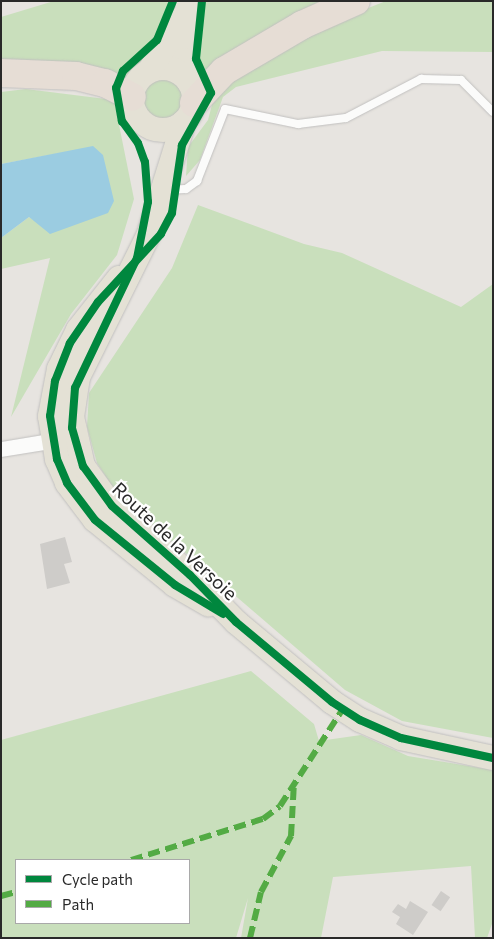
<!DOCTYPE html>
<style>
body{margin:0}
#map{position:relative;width:494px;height:939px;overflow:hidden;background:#e7e4e0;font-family:Commissioner,sans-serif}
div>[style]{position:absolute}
.green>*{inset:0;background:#c9dfbc}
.round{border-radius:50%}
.water>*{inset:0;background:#9bcce1}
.building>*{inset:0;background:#ceccc9;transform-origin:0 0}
.roads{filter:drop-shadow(0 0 1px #c1c0bf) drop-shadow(0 0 1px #c1c0bf)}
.lane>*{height:8px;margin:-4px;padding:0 4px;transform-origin:4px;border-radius:4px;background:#fbfbfa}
.street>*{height:15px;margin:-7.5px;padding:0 7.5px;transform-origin:7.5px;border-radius:7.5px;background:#fbfbfa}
.primary>*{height:24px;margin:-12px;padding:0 12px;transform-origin:12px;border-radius:12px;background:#e4e1d5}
.primary>.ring{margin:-12px;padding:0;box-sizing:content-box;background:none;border:24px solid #e4e1d5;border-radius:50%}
.highway>*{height:28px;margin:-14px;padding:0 14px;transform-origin:14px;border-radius:14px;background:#e6ddd5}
.quiet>*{height:6px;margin-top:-3px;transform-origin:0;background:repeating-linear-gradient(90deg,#53ab44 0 12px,transparent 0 18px)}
.cycleway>*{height:8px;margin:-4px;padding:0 4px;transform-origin:4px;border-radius:4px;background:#00873e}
span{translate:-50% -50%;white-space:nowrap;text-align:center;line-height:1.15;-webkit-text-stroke:4.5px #fff;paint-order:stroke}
.street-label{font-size:19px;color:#292929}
.frame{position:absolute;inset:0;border:2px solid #292929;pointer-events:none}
.legend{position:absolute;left:15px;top:859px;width:175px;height:65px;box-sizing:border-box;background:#fff;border:1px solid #a9a9a9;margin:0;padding:6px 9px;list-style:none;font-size:15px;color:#292929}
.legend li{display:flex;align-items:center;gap:10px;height:25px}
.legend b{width:25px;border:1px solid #a9a9a9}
</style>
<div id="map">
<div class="green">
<div style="clip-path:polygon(54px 1px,177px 1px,149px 57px,124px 81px,1px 67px,1px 17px)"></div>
<div style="clip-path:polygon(197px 1px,328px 1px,201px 84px,191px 63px)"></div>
<div style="clip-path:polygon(386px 1px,493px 1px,493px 52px,382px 51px,236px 87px,223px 97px,200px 160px,186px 176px,188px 147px,208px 120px,213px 101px,229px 80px,343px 18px)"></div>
<div class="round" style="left:141px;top:77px;width:44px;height:44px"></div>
<div style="clip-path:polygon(26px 89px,114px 100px,134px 199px,117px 255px,71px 314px,11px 417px,50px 258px,1px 269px,1px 238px,29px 217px,38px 223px,93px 147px,1px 164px,1px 92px)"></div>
<div style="clip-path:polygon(198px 205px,304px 244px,342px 253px,461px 307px,493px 284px,493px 738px,402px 721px,345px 690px,117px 494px,97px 463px,87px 427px,89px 393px,172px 268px)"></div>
<div style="clip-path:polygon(evenodd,251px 671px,314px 724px,319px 741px,361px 735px,408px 756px,493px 770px,493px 921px,487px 938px,475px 938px,471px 866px,333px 877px,321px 938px,241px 938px,248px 898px,236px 938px,1px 938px,1px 740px,251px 671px,16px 860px,189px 860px,189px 923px,16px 923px,16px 860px)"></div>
</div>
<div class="water">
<div style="clip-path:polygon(93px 146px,103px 155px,114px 201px,108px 213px,50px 234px,29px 217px,1px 238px,1px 164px)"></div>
</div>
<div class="building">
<div style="clip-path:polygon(65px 537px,72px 562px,64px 564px,70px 583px,47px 589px,40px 544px)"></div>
<div style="left:441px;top:891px;width:11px;height:17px;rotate:34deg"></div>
<div style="clip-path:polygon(410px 901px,428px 912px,413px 935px,396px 924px,400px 917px,392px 912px,398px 904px,406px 909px)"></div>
</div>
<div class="roads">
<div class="lane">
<div style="left:165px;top:190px;width:21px;rotate:-3deg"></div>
<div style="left:186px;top:189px;width:14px;rotate:-36deg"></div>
<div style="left:197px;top:181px;width:77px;rotate:-68.7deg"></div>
<div style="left:225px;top:109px;width:75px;rotate:11.6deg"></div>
<div style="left:298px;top:124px;width:48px;rotate:-7.1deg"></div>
<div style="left:346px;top:118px;width:85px;rotate:-27.5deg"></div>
<div style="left:421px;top:79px;width:40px;rotate:1.4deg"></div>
<div style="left:461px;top:80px;width:45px;rotate:45deg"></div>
</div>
<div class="street">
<div style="left:1px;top:449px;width:62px;rotate:-9.3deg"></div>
</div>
<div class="primary">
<div style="left:188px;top:1px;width:59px;rotate:93.9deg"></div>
<div style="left:184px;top:60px;width:22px;rotate:77deg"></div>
<div class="ring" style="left:132px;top:68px;width:38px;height:38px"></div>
<div style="left:150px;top:70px;width:64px;rotate:-57.8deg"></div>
<div style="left:184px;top:122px;width:117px;rotate:107.4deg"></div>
<div style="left:149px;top:234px;width:160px;rotate:116.4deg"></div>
<div style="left:78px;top:377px;width:40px;rotate:98.5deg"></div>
<div style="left:72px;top:417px;width:50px;rotate:77.3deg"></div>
<div style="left:83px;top:466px;width:49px;rotate:54.1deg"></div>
<div style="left:112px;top:506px;width:104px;rotate:41.5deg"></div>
<div style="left:190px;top:575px;width:66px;rotate:45.6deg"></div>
<div style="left:236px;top:622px;width:125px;rotate:39.8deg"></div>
<div style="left:332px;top:702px;width:33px;rotate:33deg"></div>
<div style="left:360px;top:720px;width:45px;rotate:23.7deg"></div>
<div style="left:401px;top:738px;width:94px;rotate:12.3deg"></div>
<div style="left:119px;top:278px;width:66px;rotate:128.3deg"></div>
<div style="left:78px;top:330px;width:43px;rotate:116deg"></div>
<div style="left:59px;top:369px;width:48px;rotate:100.8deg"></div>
<div style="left:50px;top:416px;width:44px;rotate:80.8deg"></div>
<div style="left:57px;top:459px;width:26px;rotate:67deg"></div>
<div style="left:67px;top:483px;width:46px;rotate:52.9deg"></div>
<div style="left:95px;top:520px;width:103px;rotate:39.1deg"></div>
<div style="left:175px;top:585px;width:39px;rotate:30deg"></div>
</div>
<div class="highway">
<div style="left:1px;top:73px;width:75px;rotate:2.3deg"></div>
<div style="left:76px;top:76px;width:30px;rotate:14deg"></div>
<div style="left:105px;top:83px;width:30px;rotate:27deg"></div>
<div style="left:194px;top:103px;width:44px;rotate:-46.8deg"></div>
<div style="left:224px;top:71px;width:91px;rotate:-30.5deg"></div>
<div style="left:302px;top:25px;width:59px;rotate:-24deg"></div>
</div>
</div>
<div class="quiet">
<div style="left:131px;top:860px;width:138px;rotate:-17.3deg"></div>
<div style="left:263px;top:819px;width:21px;rotate:-37deg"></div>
<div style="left:280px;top:806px;width:114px;rotate:-57.1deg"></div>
<div style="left:1px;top:896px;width:16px;rotate:-15deg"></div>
<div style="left:250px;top:938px;width:47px;rotate:-76.6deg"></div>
<div style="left:261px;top:892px;width:64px;rotate:-61.8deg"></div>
<div style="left:291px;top:836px;width:54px;rotate:-86.8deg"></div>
</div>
<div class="cycleway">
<div style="left:173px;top:1px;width:42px;rotate:112.3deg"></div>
<div style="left:157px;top:40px;width:46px;rotate:137.6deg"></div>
<div style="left:123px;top:71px;width:18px;rotate:112deg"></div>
<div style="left:116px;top:88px;width:34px;rotate:80deg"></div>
<div style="left:122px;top:121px;width:27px;rotate:54deg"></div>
<div style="left:138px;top:143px;width:20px;rotate:70deg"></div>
<div style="left:145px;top:162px;width:40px;rotate:85.7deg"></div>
<div style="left:148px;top:202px;width:57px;rotate:101.1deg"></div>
<div style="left:137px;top:258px;width:144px;rotate:115.5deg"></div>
<div style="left:75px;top:388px;width:40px;rotate:94.3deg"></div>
<div style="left:72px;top:428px;width:40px;rotate:74deg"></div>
<div style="left:83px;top:466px;width:49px;rotate:54.1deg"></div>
<div style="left:112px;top:506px;width:104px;rotate:41.5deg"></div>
<div style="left:190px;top:575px;width:66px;rotate:45.6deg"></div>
<div style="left:236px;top:622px;width:125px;rotate:39.8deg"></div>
<div style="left:332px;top:702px;width:33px;rotate:33deg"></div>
<div style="left:360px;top:720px;width:45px;rotate:23.7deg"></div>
<div style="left:401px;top:738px;width:94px;rotate:12.3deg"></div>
<div style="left:202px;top:1px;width:58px;rotate:95.9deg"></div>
<div style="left:196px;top:59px;width:37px;rotate:66deg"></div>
<div style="left:211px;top:93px;width:60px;rotate:119.1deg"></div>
<div style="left:182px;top:145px;width:69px;rotate:98.4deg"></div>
<div style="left:172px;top:213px;width:24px;rotate:118deg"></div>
<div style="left:161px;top:234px;width:93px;rotate:132.8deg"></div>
<div style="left:98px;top:302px;width:50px;rotate:124.3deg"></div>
<div style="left:70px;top:343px;width:41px;rotate:111.5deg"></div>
<div style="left:55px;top:381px;width:35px;rotate:98deg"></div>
<div style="left:50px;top:416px;width:44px;rotate:80.8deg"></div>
<div style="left:57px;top:459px;width:26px;rotate:67deg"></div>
<div style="left:67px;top:483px;width:46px;rotate:52.9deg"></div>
<div style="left:95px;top:520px;width:103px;rotate:39.1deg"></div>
<div style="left:175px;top:585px;width:56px;rotate:31.1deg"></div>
</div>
<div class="street-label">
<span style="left:175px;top:541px;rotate:43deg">Route de la Versoie</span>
</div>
<div class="frame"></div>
<ul class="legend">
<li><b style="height:6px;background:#00873e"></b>Cycle path</li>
<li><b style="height:6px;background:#53ab44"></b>Path</li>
</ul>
</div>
